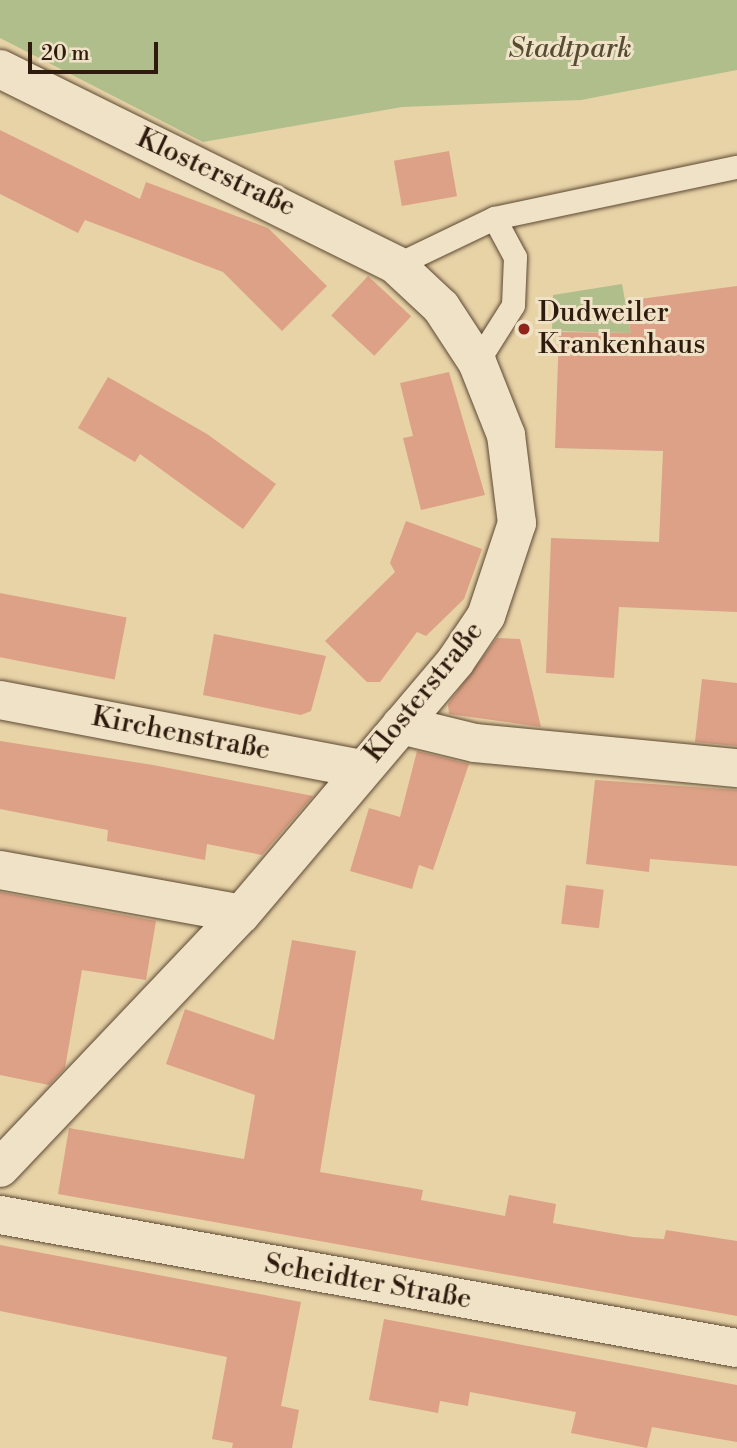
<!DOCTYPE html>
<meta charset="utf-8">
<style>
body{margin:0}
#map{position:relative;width:737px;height:1448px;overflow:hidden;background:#e8d3a7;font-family:"Libre Bodoni",serif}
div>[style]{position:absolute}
.green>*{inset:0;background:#b0be8c}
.building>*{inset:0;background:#dca186;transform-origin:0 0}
.roads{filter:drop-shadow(0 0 2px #5d4934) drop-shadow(0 0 2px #5d4934)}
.lane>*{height:23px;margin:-11.5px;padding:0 11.5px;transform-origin:11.5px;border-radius:11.5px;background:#f0e2c6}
.street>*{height:38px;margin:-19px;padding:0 19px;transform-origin:19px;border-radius:19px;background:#f0e2c6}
.dots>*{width:19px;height:19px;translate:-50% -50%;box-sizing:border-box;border:4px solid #f0e2c6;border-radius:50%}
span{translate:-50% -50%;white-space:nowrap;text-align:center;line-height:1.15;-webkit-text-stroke:6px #f0e2c6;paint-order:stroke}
.park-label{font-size:28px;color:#564c34;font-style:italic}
.street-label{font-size:28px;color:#2f1b0e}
.poi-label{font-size:28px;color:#2f1b0e}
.left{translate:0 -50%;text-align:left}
.scale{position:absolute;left:28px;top:42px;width:130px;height:32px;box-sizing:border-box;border:4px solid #2f1b0e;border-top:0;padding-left:9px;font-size:21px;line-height:24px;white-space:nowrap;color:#2f1b0e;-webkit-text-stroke:5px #f0e2c6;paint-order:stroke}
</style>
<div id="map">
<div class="green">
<div style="clip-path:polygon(0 0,737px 0,737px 70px,581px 100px,402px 107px,203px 142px,0 38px)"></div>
<div style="clip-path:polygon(622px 284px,631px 333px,552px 331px,553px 295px)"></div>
</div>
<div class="building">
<div style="clip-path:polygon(0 130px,140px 199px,146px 182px,268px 228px,327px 286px,282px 331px,223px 272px,85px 220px,78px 233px,0 194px)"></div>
<div style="left:449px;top:151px;width:46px;height:56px;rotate:80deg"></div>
<div style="left:368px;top:276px;width:59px;height:54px;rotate:43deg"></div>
<div style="clip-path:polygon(737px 286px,737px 612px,619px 607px,614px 678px,546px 673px,551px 538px,659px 542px,663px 451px,555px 448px,559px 332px,631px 333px,625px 301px)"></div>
<div style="clip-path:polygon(449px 372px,485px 495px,421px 510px,403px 438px,413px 436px,400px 383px)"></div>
<div style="clip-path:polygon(108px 377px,207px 434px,276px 484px,243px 529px,140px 454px,135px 462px,78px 428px)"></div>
<div style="clip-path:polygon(406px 521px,482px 549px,464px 599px,426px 636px,417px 632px,380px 682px,367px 682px,325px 641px,395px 572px,390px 563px)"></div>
<div style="left:0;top:593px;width:129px;height:63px;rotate:11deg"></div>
<div style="clip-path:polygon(214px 634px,326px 656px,311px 711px,301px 715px,203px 695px)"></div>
<div style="clip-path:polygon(497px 638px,520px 639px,541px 727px,449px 714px,448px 704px)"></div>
<div style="clip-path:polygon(702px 679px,737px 683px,737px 746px,695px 742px)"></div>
<div style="clip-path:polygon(0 741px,153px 765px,313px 796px,262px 855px,207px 844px,205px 860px,107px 841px,108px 830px,0 809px)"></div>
<div style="clip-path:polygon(417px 751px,469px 764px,433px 870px,419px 865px,412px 889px,350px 871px,369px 808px,400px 817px)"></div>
<div style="clip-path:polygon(595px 780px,737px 790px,737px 866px,650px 859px,649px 872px,586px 864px)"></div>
<div style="left:566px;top:885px;width:38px;height:39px;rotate:7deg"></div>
<div style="clip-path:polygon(0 892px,156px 921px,146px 980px,82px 970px,65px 1068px,49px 1085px,0 1075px)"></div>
<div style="clip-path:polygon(292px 940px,356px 951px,320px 1172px,423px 1190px,421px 1200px,505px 1216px,509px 1195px,556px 1204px,553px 1223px,633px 1237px,664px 1239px,666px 1230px,737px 1241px,737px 1316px,58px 1194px,69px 1128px,244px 1159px,255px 1095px,166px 1064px,185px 1009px,274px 1040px)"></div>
<div style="clip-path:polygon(0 1245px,301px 1302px,281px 1406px,299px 1410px,292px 1448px,232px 1448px,233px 1443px,212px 1439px,227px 1357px,0 1311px)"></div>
<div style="clip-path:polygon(384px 1319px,737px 1385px,737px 1442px,652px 1427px,647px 1448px,571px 1433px,576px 1412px,470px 1392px,468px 1406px,440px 1401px,438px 1413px,369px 1400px)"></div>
</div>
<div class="roads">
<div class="lane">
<div style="left:396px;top:265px;width:109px;rotate:-25.6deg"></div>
<div style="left:494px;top:218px;width:248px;rotate:-11.9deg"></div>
<div style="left:477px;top:362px;width:67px;rotate:-57.7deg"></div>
<div style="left:513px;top:305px;width:48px;rotate:-87.6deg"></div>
<div style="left:515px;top:257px;width:44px;rotate:-118.3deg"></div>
</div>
<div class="street">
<div style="left:0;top:69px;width:442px;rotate:26.3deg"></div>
<div style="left:396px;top:265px;width:62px;rotate:43deg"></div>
<div style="left:441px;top:307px;width:66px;rotate:56.8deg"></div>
<div style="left:477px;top:362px;width:79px;rotate:68.3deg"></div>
<div style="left:506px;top:435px;width:89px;rotate:82.9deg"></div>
<div style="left:517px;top:523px;width:98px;rotate:108.4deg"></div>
<div style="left:486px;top:616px;width:55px;rotate:124deg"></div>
<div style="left:455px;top:662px;width:331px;rotate:130.3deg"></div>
<div style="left:241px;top:914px;width:350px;rotate:133.5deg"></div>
<div style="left:0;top:700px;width:369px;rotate:10.8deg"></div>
<div style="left:401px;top:725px;width:76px;rotate:13.7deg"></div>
<div style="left:475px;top:743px;width:263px;rotate:5.5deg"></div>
<div style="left:0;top:870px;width:245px;rotate:10.3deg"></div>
<div style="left:0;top:1215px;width:749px;rotate:10.23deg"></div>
</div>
</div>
<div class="dots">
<div style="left:524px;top:329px;background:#8f2418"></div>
</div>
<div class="park-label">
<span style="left:570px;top:49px">Stadtpark</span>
</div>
<div class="street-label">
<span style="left:216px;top:173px;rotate:25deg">Klosterstraße</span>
<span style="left:424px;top:692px;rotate:-51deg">Klosterstraße</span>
<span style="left:181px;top:734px;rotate:11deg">Kirchenstraße</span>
<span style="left:368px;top:1282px;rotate:10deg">Scheidter Straße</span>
</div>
<div class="poi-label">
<span class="left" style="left:538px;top:329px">Dudweiler<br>Krankenhaus</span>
</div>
<div class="scale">20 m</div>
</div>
